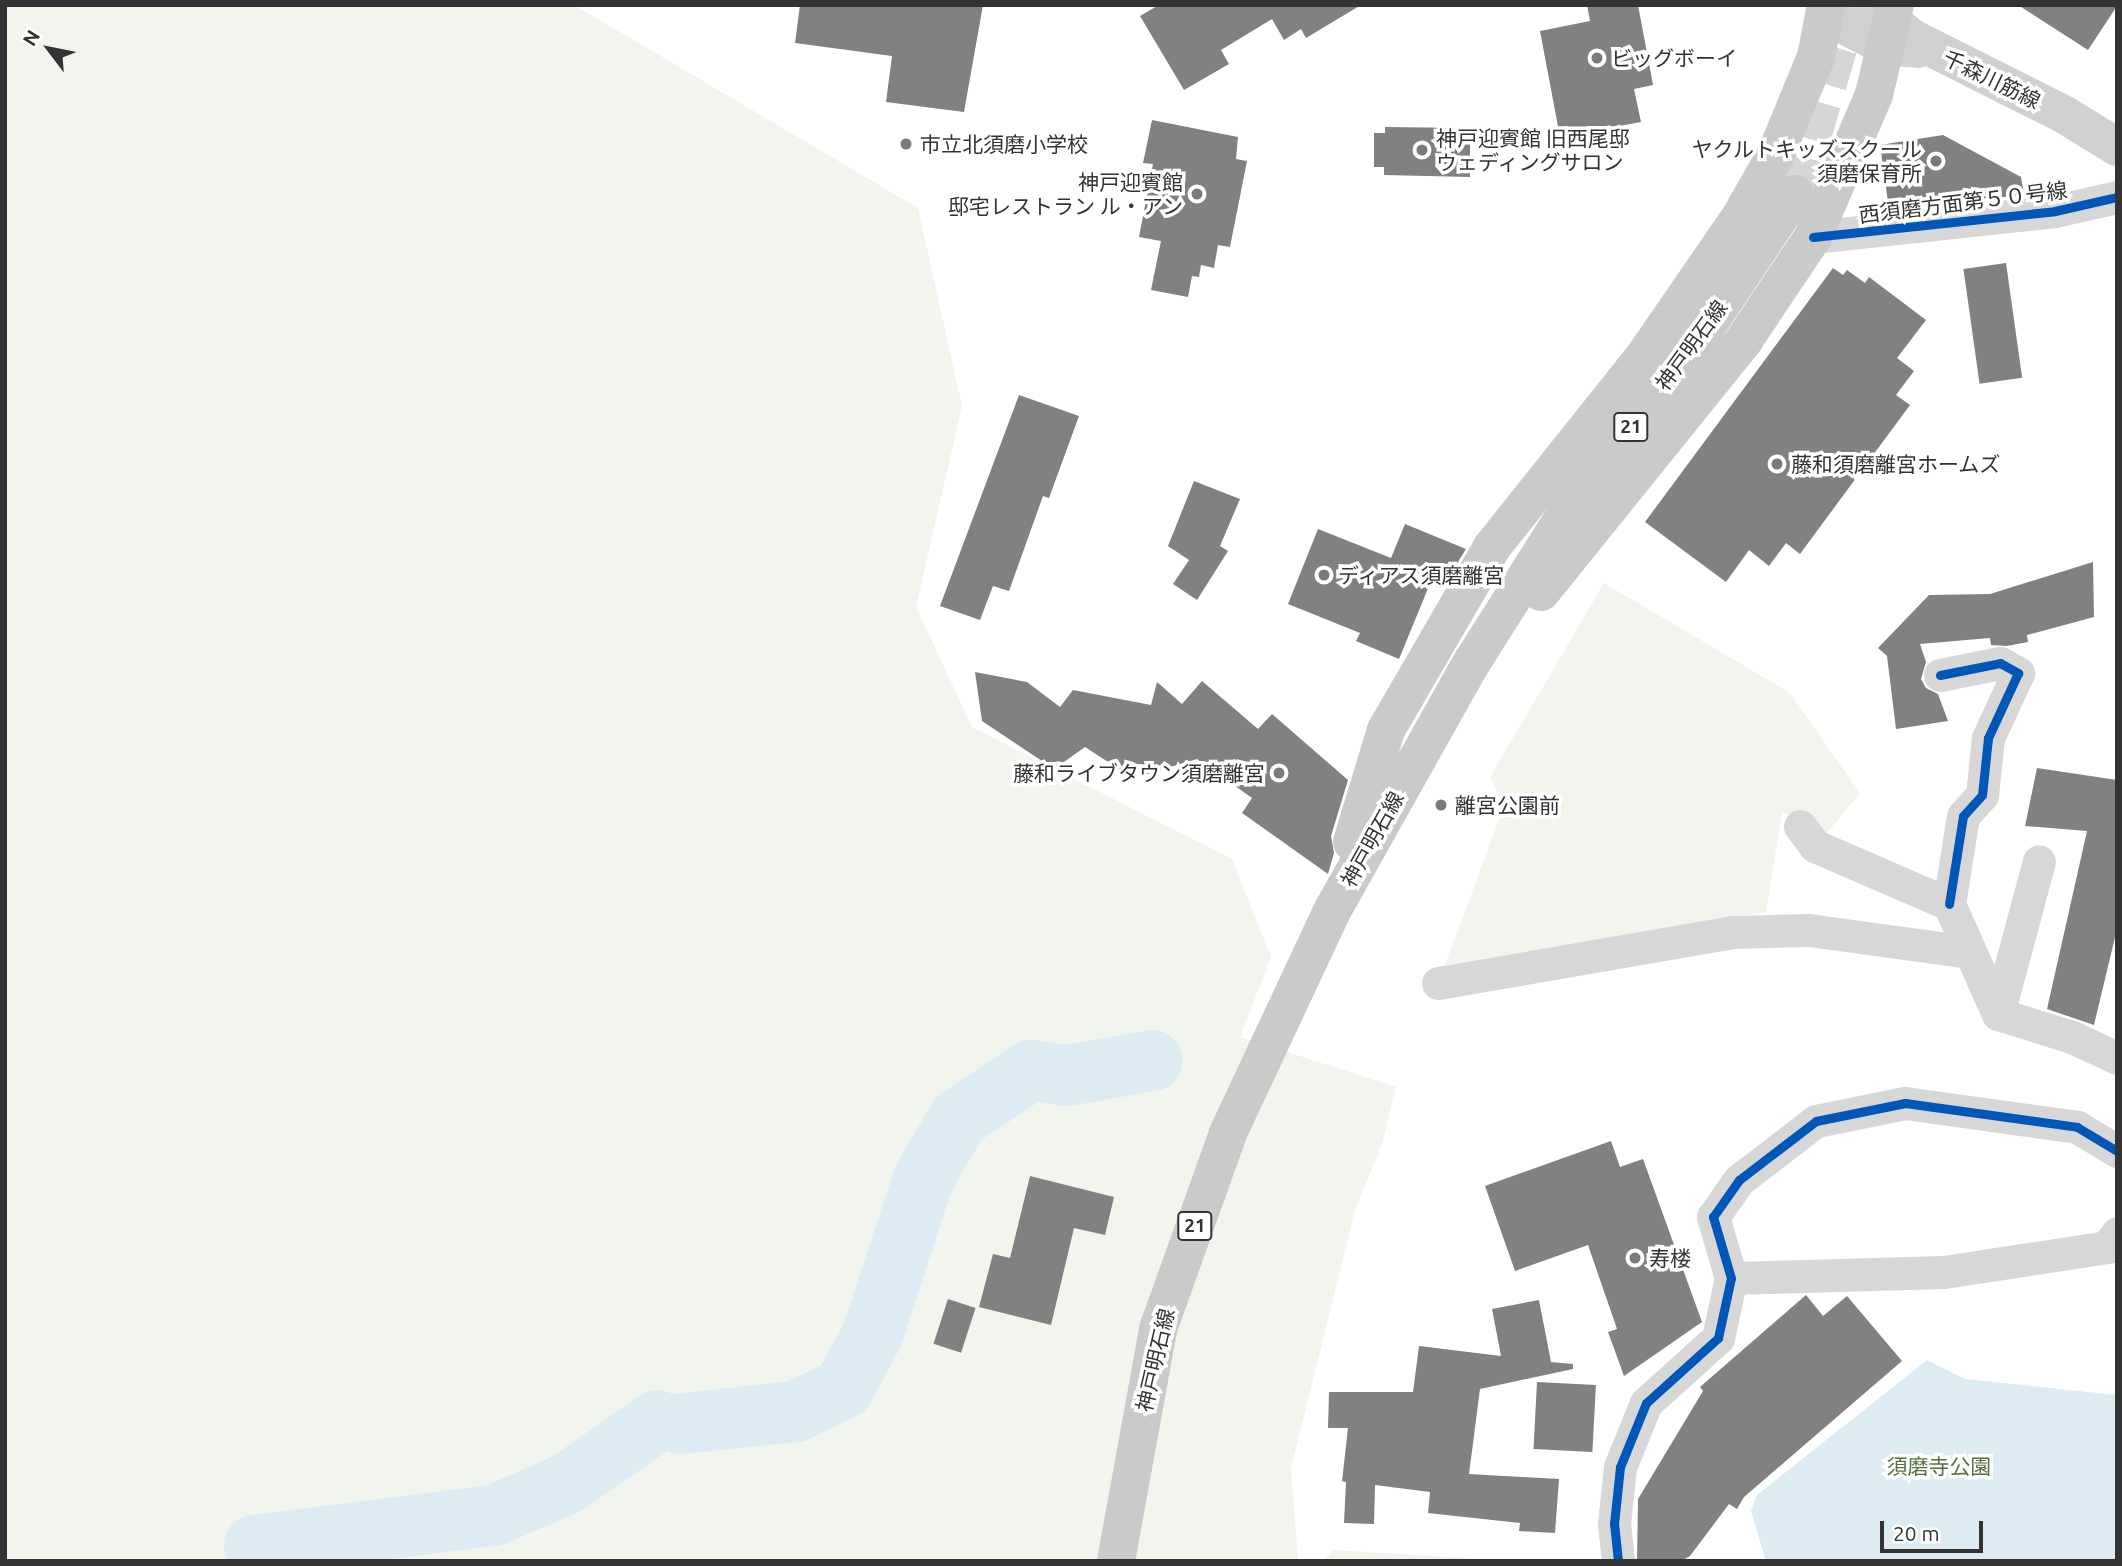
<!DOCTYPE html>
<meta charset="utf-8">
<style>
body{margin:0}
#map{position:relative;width:2122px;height:1566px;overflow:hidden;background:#fff;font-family:Ubuntu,"Noto Sans JP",sans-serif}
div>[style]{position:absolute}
.green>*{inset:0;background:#f1f5ed}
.water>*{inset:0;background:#ddebf3}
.river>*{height:61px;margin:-30.5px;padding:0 30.5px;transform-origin:30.5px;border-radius:30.5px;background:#ddebf3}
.building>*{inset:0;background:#818181;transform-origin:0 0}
.primary-tunnel>*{height:38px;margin-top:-19px;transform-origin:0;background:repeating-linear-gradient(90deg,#d6d6d6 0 38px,transparent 0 57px)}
.street>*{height:33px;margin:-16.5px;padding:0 16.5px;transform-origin:16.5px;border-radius:16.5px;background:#d7d7d7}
.secondary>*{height:38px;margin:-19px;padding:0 19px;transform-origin:19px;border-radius:19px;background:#d0d0d0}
.primary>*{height:38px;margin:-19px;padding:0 19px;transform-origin:19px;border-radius:19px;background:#cacaca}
.cycleway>*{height:9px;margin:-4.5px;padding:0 4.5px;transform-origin:4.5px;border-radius:4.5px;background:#0057b8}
.dots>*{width:19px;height:19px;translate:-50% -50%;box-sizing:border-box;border:4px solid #fff;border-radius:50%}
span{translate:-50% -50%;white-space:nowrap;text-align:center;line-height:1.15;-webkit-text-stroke:7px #fff;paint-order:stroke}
.shield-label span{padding:2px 5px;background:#fff;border:2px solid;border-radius:5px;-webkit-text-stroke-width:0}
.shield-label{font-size:19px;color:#333;font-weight:700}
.poi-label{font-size:21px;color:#333}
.left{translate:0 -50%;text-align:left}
.right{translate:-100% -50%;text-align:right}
.street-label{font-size:21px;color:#333}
.park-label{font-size:21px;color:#56703f}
.frame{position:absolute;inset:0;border:7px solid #333;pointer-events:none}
.north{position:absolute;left:14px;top:14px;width:70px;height:70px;-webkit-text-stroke:5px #fff;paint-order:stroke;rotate:302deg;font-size:19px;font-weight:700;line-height:28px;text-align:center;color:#333}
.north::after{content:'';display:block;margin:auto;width:24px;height:32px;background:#333;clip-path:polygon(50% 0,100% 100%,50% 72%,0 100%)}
.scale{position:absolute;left:1880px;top:1521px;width:103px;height:32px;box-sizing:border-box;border:4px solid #333;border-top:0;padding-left:9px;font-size:21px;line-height:24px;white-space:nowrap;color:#333;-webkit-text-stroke:5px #fff;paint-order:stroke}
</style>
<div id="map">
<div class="green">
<div style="clip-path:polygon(5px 5px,574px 5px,918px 208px,962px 406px,916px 607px,972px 727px,1232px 859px,1271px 957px,1240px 1037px,1396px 1087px,1382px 1144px,1355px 1211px,1291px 1468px,1298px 1561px,5px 1561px)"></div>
<div style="clip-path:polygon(1604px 583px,1790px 693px,1860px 793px,1827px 833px,1782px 812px,1766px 912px,1445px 965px,1504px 806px,1490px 777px)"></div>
<div style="clip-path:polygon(1334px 1550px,1514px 1561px,1322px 1561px)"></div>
</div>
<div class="water">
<div style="clip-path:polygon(1927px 1360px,1965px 1379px,2117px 1395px,2117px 1561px,1766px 1561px,1751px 1511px,1757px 1495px)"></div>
</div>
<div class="river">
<div style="left:681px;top:1423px;width:115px;rotate:-6deg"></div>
<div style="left:795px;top:1411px;width:53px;rotate:-25.6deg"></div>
<div style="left:843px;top:1388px;width:61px;rotate:-61.8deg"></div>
<div style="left:872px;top:1334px;width:164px;rotate:-71.9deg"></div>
<div style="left:923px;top:1178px;width:69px;rotate:-59.7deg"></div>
<div style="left:958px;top:1118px;width:87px;rotate:-33.7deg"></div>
<div style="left:1030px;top:1070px;width:37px;rotate:8deg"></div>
<div style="left:1067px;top:1075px;width:86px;rotate:-10deg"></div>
<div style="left:254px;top:1545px;width:241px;rotate:-7.2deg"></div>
<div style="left:493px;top:1515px;width:78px;rotate:-23.3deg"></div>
<div style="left:565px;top:1484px;width:112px;rotate:-34.8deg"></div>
</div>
<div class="building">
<div style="clip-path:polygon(800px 5px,983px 5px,964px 112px,886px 102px,892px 56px,795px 43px)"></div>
<div style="clip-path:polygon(1159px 5px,1361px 5px,1306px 38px,1301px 29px,1284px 40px,1272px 19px,1221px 50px,1229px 64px,1184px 90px,1140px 16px)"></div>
<div style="clip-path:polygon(1587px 5px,1638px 5px,1653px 85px,1634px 89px,1641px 122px,1560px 137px,1540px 31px,1590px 21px)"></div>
<div style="clip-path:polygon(2018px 5px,2117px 5px,2117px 6px,2088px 50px)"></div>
<div style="clip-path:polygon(1152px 120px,1238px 137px,1236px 159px,1247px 161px,1230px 247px,1218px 245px,1214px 268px,1201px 265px,1199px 277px,1192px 276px,1188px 297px,1151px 290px,1161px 241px,1139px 237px,1153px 164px,1143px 163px)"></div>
<div style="clip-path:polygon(1385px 127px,1470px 128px,1470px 177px,1384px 175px,1384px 167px,1374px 167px,1374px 133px,1385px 133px)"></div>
<div style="clip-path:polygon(1943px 135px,2021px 177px,2024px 195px,1889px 209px,1880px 145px)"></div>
<div style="left:2006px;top:263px;width:116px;height:43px;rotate:82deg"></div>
<div style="clip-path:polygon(1833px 268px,1843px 275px,1847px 270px,1865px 283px,1869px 277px,1926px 320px,1897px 358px,1914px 371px,1896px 395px,1910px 405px,1800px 554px,1786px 543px,1769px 566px,1749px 550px,1726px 582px,1645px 522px)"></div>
<div style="clip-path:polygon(1019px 395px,1079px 416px,1049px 498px,1043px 496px,1009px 591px,993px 586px,980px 620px,940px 606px)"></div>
<div style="clip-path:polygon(1194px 481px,1240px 499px,1220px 546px,1228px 551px,1197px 600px,1173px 584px,1189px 560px,1168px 546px)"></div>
<div style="clip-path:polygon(1405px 524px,1466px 549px,1450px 575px,1436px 569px,1399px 659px,1356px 641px,1360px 633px,1288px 604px,1318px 529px,1391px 558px)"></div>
<div style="clip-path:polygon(2093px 562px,2094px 617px,2027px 635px,2028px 642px,2007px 646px,1991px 645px,1990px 638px,1920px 644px,1926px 662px,1921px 679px,1926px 688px,1938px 694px,1948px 721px,1896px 729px,1887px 656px,1878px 648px,1929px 595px,1990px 594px)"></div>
<div style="clip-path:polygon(975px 672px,1027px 682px,1060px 707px,1073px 690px,1151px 705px,1157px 682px,1182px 704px,1202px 681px,1258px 729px,1272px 714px,1348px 780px,1331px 836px,1334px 853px,1328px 874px,1242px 813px,1252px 798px,1197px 759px,1144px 775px,1127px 764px,1122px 771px,1085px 747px,1054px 769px,982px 721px)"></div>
<div style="clip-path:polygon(2037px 768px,2117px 780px,2117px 929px,2094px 1025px,2047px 1009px,2087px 831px,2025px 826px)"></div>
<div style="clip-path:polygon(1611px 1141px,1620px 1167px,1643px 1159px,1702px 1322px,1624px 1376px,1608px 1332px,1617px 1329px,1588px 1245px,1515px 1271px,1485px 1186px)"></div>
<div style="clip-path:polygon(1030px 1176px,1114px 1197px,1105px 1235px,1074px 1228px,1051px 1325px,979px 1307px,993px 1254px,1010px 1258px)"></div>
<div style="clip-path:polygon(1806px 1295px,1823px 1316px,1847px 1296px,1902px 1361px,1744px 1497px,1737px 1509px,1729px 1504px,1690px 1556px,1681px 1561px,1637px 1561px,1638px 1499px,1703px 1391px,1700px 1387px)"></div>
<div style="left:948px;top:1299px;width:29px;height:47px;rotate:18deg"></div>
<div style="clip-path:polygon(1539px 1300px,1551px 1362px,1573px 1364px,1573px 1369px,1480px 1389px,1469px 1474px,1559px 1479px,1555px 1533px,1519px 1531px,1520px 1523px,1428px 1513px,1430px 1492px,1375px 1485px,1374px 1524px,1344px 1523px,1346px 1482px,1342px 1481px,1348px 1428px,1328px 1428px,1329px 1392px,1413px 1392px,1419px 1346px,1501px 1356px,1492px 1309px)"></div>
<div style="left:1537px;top:1382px;width:59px;height:67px;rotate:3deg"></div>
</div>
<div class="primary-tunnel">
<div style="left:1795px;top:194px;width:197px;rotate:-73.5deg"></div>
</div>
<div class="street">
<div style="left:1813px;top:237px;width:243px;rotate:-6.1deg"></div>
<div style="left:2055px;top:211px;width:64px;rotate:-12.7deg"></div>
<div style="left:1940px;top:675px;width:61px;rotate:-11.3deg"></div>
<div style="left:2000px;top:663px;width:21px;rotate:29deg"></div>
<div style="left:2018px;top:673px;width:72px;rotate:114.8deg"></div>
<div style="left:1988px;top:738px;width:57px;rotate:96deg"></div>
<div style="left:1982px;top:795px;width:28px;rotate:132deg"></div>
<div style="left:1963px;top:816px;width:89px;rotate:99deg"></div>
<div style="left:1800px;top:826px;width:25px;rotate:53deg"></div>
<div style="left:1815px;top:846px;width:146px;rotate:23.4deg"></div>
<div style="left:1949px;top:904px;width:120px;rotate:66deg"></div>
<div style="left:1998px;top:1014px;width:77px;rotate:17.3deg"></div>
<div style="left:2072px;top:1037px;width:50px;rotate:25deg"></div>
<div style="left:1438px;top:983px;width:298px;rotate:-9.8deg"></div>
<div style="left:1732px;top:932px;width:77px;rotate:-1.5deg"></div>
<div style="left:1809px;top:930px;width:162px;rotate:7.8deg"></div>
<div style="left:1998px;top:1014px;width:158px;rotate:-75deg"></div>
<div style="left:1731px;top:1278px;width:213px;rotate:-1.6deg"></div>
<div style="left:1944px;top:1272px;width:165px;rotate:-8.7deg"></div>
<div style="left:2107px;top:1247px;width:17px;rotate:-54deg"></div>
<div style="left:1618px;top:1561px;width:37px;rotate:-96deg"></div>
<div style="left:1614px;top:1524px;width:57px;rotate:-84deg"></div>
<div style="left:1620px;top:1467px;width:69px;rotate:-67.9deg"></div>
<div style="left:1646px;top:1403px;width:97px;rotate:-42.1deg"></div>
<div style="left:1718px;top:1338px;width:61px;rotate:-77.8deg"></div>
<div style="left:1731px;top:1278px;width:64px;rotate:-106.4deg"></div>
<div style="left:1713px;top:1217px;width:45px;rotate:-54.9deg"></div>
<div style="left:1739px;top:1180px;width:97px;rotate:-37.5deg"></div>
<div style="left:1816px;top:1121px;width:91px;rotate:-11.4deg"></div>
<div style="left:1905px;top:1103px;width:174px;rotate:7.9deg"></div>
<div style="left:2077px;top:1127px;width:47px;rotate:31deg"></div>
</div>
<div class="secondary">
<div style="left:1872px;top:5px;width:52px;rotate:39.5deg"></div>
<div style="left:1912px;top:38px;width:171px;rotate:26.7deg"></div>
<div style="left:2065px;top:115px;width:61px;rotate:31.6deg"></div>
<div style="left:1826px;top:16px;width:66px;rotate:27deg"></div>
<div style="left:1885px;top:46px;width:33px;rotate:5deg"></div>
</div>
<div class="primary">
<div style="left:1541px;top:592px;width:324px;rotate:-51.1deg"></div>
<div style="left:1744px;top:340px;width:124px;rotate:-56.2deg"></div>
<div style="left:1813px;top:237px;width:155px;rotate:-66.8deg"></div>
<div style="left:1874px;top:95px;width:92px;rotate:-76.9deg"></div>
<div style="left:1352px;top:842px;width:117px;rotate:-73.1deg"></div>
<div style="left:1386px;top:730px;width:211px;rotate:-59.9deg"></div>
<div style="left:1492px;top:547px;width:242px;rotate:-51.4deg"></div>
<div style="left:1643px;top:358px;width:169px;rotate:-55.4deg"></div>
<div style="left:1739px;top:219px;width:73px;rotate:-60.3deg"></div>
<div style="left:1775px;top:156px;width:107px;rotate:-67.5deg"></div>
<div style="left:1816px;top:57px;width:53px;rotate:-79.1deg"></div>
<div style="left:1116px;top:1561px;width:236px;rotate:-79.7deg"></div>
<div style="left:1158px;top:1329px;width:208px;rotate:-70.3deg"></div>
<div style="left:1228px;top:1133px;width:245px;rotate:-64.9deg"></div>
<div style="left:1332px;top:911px;width:286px;rotate:-60.7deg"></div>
<div style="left:1472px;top:662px;width:191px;rotate:-57.6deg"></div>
<div style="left:1574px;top:501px;width:213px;rotate:-52.6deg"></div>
<div style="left:1703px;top:332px;width:166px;rotate:-56.3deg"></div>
</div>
<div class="cycleway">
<div style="left:1813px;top:237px;width:243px;rotate:-6.1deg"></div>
<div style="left:2055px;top:211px;width:64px;rotate:-12.7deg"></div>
<div style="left:1940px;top:675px;width:61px;rotate:-11.3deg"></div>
<div style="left:2000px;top:663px;width:21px;rotate:29deg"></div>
<div style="left:2018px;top:673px;width:72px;rotate:114.8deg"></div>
<div style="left:1988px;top:738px;width:57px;rotate:96deg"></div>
<div style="left:1982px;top:795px;width:28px;rotate:132deg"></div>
<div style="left:1963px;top:816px;width:89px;rotate:99deg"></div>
<div style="left:1618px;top:1561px;width:37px;rotate:-96deg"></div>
<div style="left:1614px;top:1524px;width:57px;rotate:-84deg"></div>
<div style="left:1620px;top:1467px;width:69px;rotate:-67.9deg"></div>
<div style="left:1646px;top:1403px;width:97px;rotate:-42.1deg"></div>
<div style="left:1718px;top:1338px;width:61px;rotate:-77.8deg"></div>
<div style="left:1731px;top:1278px;width:64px;rotate:-106.4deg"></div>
<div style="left:1713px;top:1217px;width:45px;rotate:-54.9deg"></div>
<div style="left:1739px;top:1180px;width:97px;rotate:-37.5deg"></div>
<div style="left:1816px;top:1121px;width:91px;rotate:-11.4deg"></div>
<div style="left:1905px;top:1103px;width:174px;rotate:7.9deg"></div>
<div style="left:2077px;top:1127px;width:47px;rotate:31deg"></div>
</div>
<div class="dots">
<div style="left:1597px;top:58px;background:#7a7a7a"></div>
<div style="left:906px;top:144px;background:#7a7a7a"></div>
<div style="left:1422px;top:150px;background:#7a7a7a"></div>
<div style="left:1936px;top:161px;background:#7a7a7a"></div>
<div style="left:1197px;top:194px;background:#7a7a7a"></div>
<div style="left:1777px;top:464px;background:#7a7a7a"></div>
<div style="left:1324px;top:575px;background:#7a7a7a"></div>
<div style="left:1279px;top:773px;background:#7a7a7a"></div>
<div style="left:1441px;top:805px;background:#7a7a7a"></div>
<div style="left:1635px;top:1258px;background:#7a7a7a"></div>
</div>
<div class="shield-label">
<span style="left:1631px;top:427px">21</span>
<span style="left:1195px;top:1226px">21</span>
</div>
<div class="poi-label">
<span class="left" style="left:1611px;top:58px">ビッグボーイ</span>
<span class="left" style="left:1436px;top:150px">神戸迎賓館 旧西尾邸<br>ウェディングサロン</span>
<span class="left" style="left:920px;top:144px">市立北須磨小学校</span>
<span class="right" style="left:1922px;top:161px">ヤクルトキッズスクール<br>須磨保育所</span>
<span class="right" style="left:1183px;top:194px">神戸迎賓館<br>邸宅レストラン ル・アン</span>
<span class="left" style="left:1791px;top:464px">藤和須磨離宮ホームズ</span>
<span class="left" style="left:1338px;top:575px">ディアス須磨離宮</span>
<span class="right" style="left:1265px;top:773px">藤和ライブタウン須磨離宮</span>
<span class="left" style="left:1455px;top:805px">離宮公園前</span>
<span class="left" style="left:1649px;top:1258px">寿楼</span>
</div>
<div class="street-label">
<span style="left:1992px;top:79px;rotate:26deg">千森川筋線</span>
<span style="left:1963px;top:202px;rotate:-7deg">西須磨方面第５０号線</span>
<span style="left:1691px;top:345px;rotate:-54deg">神戸明石線</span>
<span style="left:1372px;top:839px;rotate:-61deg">神戸明石線</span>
<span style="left:1155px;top:1360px;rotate:-77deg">神戸明石線</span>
</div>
<div class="park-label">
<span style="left:1939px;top:1466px">須磨寺公園</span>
</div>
<div class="frame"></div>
<div class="north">N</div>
<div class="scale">20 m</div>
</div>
